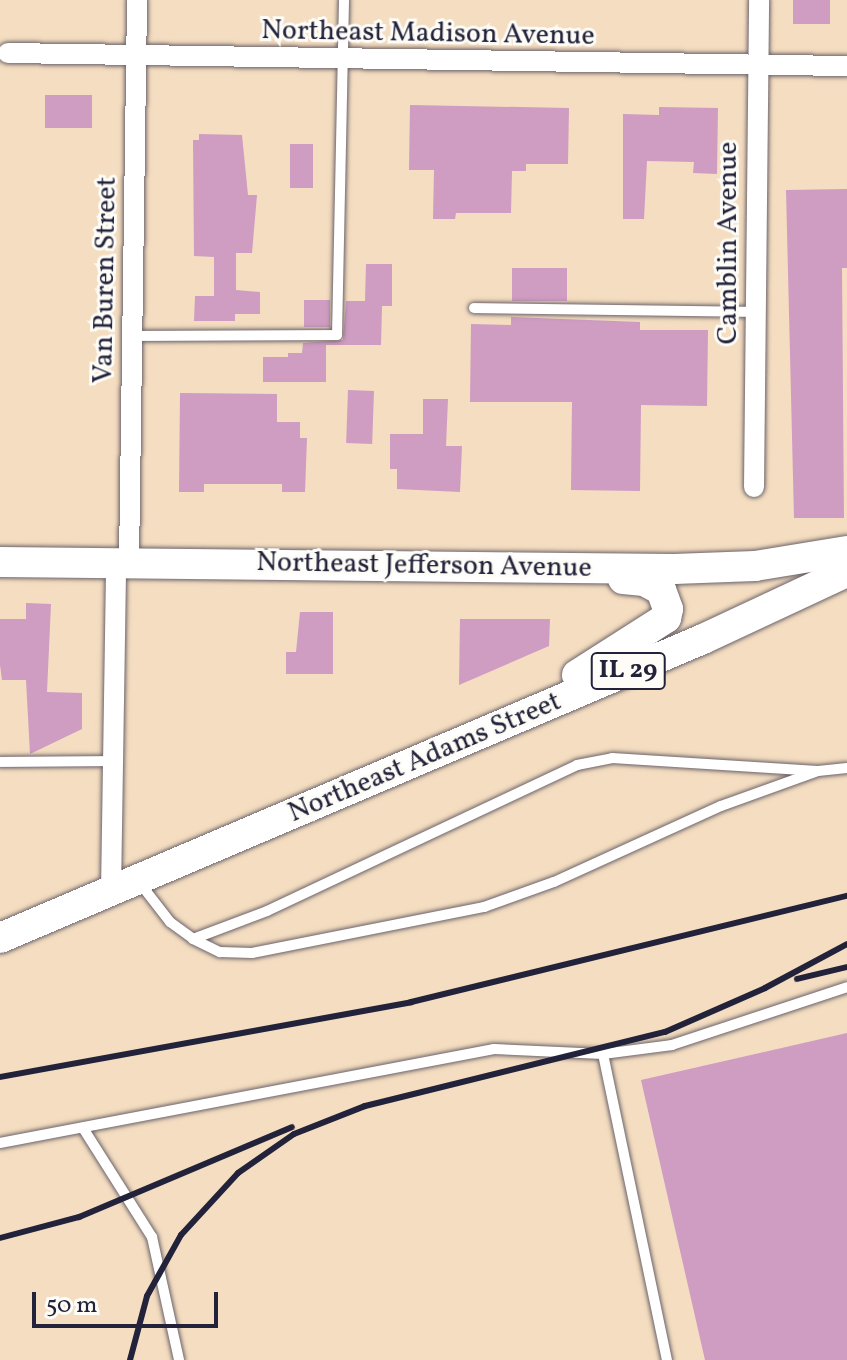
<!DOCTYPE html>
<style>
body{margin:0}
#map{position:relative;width:847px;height:1360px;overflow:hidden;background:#f4ddc0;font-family:Vollkorn,serif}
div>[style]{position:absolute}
.building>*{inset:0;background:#cf9cc2;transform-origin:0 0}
.roads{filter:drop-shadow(0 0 2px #6c636a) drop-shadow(0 0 2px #6c636a)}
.service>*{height:10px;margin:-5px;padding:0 5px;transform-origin:5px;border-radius:5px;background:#fff}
.minor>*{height:20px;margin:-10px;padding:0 10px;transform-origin:10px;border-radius:10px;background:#fff}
.primary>*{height:30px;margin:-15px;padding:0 15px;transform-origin:15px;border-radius:15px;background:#fff}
.rail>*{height:6px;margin:-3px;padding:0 3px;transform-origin:3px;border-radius:3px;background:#22223b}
span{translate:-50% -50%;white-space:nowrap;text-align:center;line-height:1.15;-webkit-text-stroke:6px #fdfcf7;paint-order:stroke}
.shield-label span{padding:2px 6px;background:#fdfcf7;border:2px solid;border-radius:6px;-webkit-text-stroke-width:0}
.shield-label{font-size:26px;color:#22223b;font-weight:700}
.street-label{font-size:28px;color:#22223b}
.scale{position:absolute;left:32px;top:1292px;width:186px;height:36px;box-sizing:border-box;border:4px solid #22223b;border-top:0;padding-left:10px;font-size:24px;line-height:28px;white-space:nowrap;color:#22223b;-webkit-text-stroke:6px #fdfcf7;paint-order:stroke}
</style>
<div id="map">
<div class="building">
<div style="left:793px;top:0;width:37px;height:24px"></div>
<div style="left:45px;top:95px;width:47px;height:33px"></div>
<div style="clip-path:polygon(410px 105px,569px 108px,568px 164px,526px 164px,526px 171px,512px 171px,511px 213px,456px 213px,455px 219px,433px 219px,434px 170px,409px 170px)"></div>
<div style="clip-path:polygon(659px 107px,718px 108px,717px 174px,693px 173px,694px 162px,647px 161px,644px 219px,623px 219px,623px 114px,659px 115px)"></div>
<div style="clip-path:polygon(199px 134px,242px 135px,248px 195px,257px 195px,252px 253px,236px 253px,236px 290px,260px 292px,260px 314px,235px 314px,235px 321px,194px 321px,195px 296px,214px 296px,214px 257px,194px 256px,193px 140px,199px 140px)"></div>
<div style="left:290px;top:144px;width:23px;height:44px"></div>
<div style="clip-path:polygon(847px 189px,847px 268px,842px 268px,844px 518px,794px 518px,786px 190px)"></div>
<div style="clip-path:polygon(366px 264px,392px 264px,392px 306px,382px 306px,381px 345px,326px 345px,326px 382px,263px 382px,263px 357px,288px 357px,288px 353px,302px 353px,303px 343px,343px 340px,346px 301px,365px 301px)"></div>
<div style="left:512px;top:268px;width:55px;height:33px"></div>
<div style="left:304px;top:300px;width:26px;height:27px"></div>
<div style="clip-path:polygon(511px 317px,640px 322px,640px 330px,708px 330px,707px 406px,641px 405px,640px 491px,571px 490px,572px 402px,470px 402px,471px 324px,511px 325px)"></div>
<div style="left:348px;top:390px;width:26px;height:53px;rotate:2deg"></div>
<div style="clip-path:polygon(180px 393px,277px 394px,277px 422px,300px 422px,300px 438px,307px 438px,305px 492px,282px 492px,282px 484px,204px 484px,204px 492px,179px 492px)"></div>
<div style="clip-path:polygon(423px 399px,448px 399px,446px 446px,462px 446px,460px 492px,397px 489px,397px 469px,390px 469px,390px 434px,423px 434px)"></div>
<div style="clip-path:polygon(26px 603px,51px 604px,47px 692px,82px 693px,82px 729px,30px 754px,26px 680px,2px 680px,0 665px,0 619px,26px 619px)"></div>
<div style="clip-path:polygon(300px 612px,333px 612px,333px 674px,286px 674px,286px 652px,296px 652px)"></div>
<div style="clip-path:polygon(460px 619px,550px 619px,549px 646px,459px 685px)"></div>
<div style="clip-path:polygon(847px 1033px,847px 1360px,705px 1360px,641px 1080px)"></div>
</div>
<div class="roads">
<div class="service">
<div style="left:474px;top:308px;width:283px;rotate:0.8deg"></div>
<div style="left:133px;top:336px;width:204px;rotate:-0.3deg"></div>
<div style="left:337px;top:335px;width:335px;rotate:-88.8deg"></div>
<div style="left:0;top:762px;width:113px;rotate:-0.5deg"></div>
<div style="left:139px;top:882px;width:51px;rotate:52.2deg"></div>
<div style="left:170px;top:922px;width:29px;rotate:36deg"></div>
<div style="left:193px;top:939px;width:30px;rotate:26deg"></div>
<div style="left:220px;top:952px;width:32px;rotate:2deg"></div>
<div style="left:252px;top:953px;width:237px;rotate:-11.2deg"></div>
<div style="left:484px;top:907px;width:74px;rotate:-19.7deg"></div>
<div style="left:554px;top:882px;width:183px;rotate:-24.5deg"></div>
<div style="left:721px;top:806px;width:103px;rotate:-19.8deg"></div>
<div style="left:193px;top:939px;width:79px;rotate:-20.7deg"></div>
<div style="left:267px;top:911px;width:343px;rotate:-25.2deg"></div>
<div style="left:577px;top:765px;width:36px;rotate:-11deg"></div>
<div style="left:612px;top:758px;width:206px;rotate:3.6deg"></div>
<div style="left:818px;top:771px;width:29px;rotate:-6deg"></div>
<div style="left:603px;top:1054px;width:313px;rotate:78.2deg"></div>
<div style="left:83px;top:1128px;width:129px;rotate:57.7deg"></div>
<div style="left:152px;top:1237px;width:126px;rotate:77.6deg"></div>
<div style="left:0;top:1143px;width:503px;rotate:-10.77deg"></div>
<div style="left:494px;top:1049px;width:109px;rotate:2.6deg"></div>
<div style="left:603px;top:1054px;width:70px;rotate:-7.4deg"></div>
<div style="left:672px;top:1045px;width:184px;rotate:-18.3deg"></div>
</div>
<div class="minor">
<div style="left:8px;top:53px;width:839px;rotate:0.89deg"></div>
<div style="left:754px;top:487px;width:487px;rotate:-89.4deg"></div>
<div style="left:129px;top:562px;width:562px;rotate:-89.18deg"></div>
<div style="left:111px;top:891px;width:329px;rotate:-89.1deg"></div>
</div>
<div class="primary">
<div style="left:0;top:562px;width:674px;rotate:0.6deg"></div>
<div style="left:674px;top:569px;width:81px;rotate:-2.1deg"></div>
<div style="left:755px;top:566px;width:93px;rotate:-9.3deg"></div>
<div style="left:577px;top:675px;width:106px;rotate:-32.6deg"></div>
<div style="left:666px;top:618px;width:9px;rotate:-77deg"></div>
<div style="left:668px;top:609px;width:20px;rotate:-110deg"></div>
<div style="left:661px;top:590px;width:19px;rotate:-152deg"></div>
<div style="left:644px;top:581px;width:21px;rotate:-175deg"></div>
<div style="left:0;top:938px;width:764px;rotate:-23.04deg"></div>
<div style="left:703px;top:639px;width:159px;rotate:-25deg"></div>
</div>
</div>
<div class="rail">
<div style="left:797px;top:979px;width:51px;rotate:-13.5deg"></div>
<div style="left:0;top:1077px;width:418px;rotate:-10.3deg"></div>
<div style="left:411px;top:1002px;width:449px;rotate:-13.7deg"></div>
<div style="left:0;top:1238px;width:82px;rotate:-14.9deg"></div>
<div style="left:79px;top:1217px;width:231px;rotate:-22.9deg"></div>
<div style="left:130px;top:1360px;width:66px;rotate:-75.1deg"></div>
<div style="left:147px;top:1296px;width:70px;rotate:-60.9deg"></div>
<div style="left:181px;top:1235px;width:84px;rotate:-47.4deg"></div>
<div style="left:238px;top:1173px;width:68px;rotate:-34.9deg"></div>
<div style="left:294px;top:1134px;width:76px;rotate:-21.5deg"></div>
<div style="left:365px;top:1106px;width:309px;rotate:-13.9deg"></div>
<div style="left:665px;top:1032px;width:109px;rotate:-23.7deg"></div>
<div style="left:765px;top:988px;width:93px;rotate:-28.2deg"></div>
</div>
<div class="shield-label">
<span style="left:628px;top:671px">IL 29</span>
</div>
<div class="street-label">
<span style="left:428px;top:34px;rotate:1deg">Northeast Madison Avenue</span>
<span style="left:729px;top:243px;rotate:-90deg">Camblin Avenue</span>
<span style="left:106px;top:280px;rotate:-89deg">Van Buren Street</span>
<span style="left:424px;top:566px;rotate:1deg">Northeast Jefferson Avenue</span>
<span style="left:425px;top:758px;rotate:-23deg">Northeast Adams Street</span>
</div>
<div class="scale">50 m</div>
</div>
